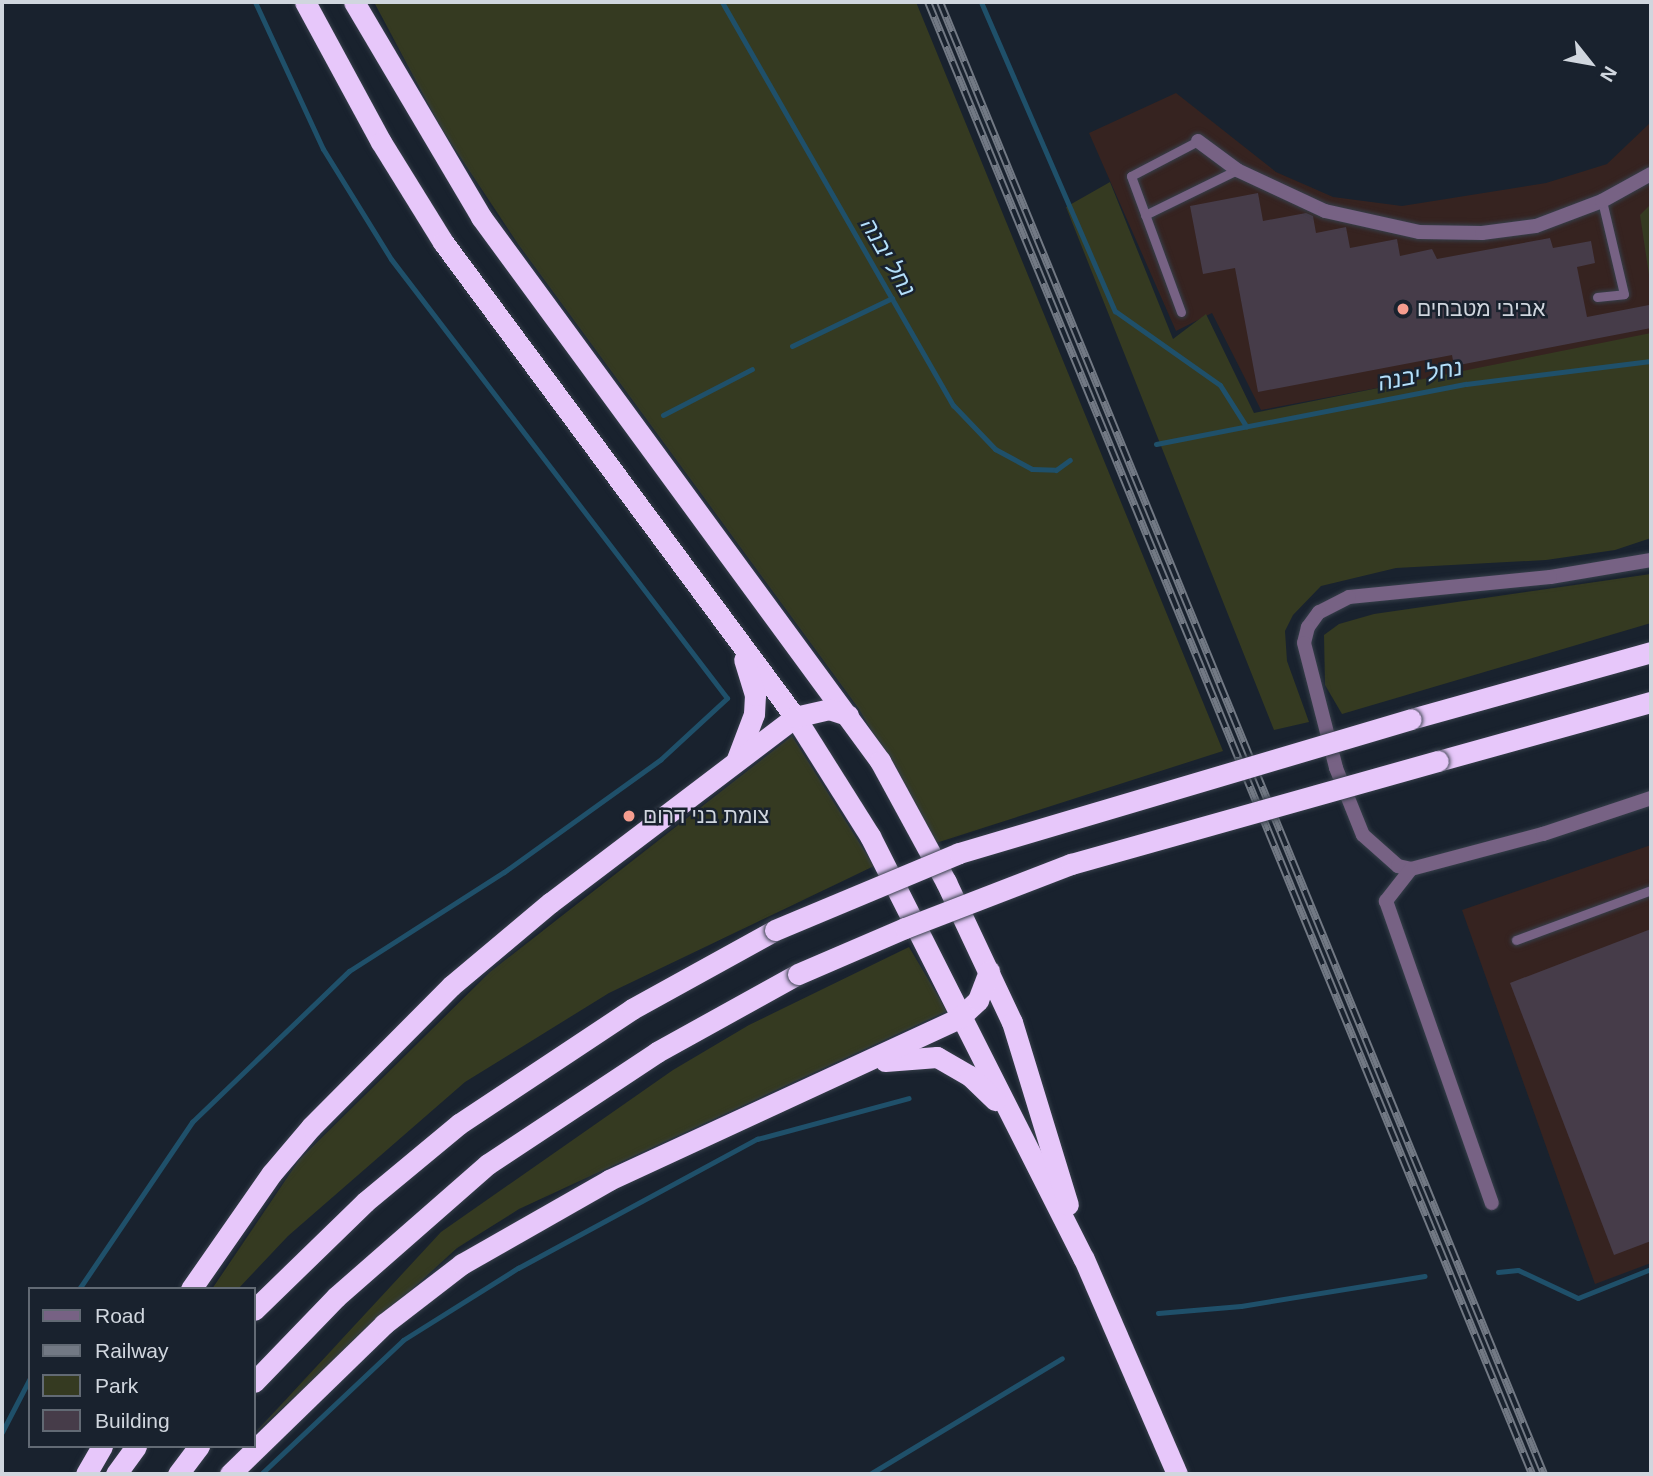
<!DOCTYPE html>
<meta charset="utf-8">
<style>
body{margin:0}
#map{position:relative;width:1653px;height:1476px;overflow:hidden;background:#19222e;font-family:Arial,Heebo,sans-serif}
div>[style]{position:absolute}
.industrial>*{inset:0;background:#362320}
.green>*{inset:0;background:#353a21}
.stream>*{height:5px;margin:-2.5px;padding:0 2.5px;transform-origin:2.5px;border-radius:2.5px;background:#1f506a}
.building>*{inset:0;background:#463c49}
.roads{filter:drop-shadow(0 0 2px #363f4a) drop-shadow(0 0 2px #363f4a)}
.lane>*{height:9px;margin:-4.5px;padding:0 4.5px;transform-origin:4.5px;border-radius:4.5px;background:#776284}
.street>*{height:14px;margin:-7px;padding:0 7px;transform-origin:7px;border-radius:7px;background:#776284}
.highway>*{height:21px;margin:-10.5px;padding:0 10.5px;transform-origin:10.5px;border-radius:10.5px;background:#e7c7fa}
.rail>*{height:8px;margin-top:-4px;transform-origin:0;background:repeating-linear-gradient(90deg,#19222e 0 16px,#727984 0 32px);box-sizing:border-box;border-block:2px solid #727984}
.bridges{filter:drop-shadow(0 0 2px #363f4a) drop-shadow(0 0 2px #363f4a)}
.highway-bridge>*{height:21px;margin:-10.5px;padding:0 10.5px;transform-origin:10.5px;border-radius:10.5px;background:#e7c7fa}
.dots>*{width:19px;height:19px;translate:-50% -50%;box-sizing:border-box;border:4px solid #19222e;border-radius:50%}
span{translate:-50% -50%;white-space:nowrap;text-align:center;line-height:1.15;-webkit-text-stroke:5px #19222e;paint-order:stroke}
.poi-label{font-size:21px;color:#d0d6de}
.left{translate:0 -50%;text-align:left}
.water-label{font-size:23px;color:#b3dffa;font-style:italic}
.frame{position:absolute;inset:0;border:4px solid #d0d6de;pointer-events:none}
.legend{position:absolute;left:28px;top:1287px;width:228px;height:161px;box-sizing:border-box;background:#19222e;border:2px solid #626a74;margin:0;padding:9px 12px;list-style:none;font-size:21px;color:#d0d6de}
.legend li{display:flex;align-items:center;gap:14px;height:35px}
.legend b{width:35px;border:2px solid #626a74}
.north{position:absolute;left:1555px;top:28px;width:70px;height:70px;-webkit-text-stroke:5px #19222e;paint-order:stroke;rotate:121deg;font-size:19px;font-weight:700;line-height:28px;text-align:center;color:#d0d6de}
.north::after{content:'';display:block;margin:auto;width:24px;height:32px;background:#d0d6de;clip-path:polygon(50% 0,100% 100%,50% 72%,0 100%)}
</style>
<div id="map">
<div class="industrial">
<div style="clip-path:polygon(1176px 93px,1276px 172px,1333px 197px,1402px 206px,1546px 183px,1607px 164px,1651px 122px,1651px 336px,1261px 410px,1212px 313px,1176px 331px,1089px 133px)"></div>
<div style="clip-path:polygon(1651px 845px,1651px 1263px,1595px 1284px,1462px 910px)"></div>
</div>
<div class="green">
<div style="clip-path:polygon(374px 2px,916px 2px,1223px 751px,936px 843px,859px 709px,518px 244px,441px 128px)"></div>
<div style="clip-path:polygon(1110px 182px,1173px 339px,1206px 314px,1254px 413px,1651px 333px,1651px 538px,1615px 550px,1546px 560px,1396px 568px,1321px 586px,1293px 615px,1285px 631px,1287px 661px,1309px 722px,1274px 730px,1066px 207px)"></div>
<div style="clip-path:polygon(1651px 204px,1651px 288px,1640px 215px)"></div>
<div style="clip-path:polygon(1651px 574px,1651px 623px,1342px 714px,1325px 685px,1324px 635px,1339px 624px,1374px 614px)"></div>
<div style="clip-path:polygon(792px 736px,874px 866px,609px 993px,465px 1082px,288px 1236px,238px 1289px,212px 1289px,299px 1160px,490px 972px)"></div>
<div style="clip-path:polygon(909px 947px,947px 1011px,519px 1209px,457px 1248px,254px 1434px,441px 1232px,673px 1070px,749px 1025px)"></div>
</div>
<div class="stream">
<div style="left:722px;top:2px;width:465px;rotate:60.2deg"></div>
<div style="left:953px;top:405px;width:61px;rotate:46.3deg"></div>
<div style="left:995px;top:449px;width:42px;rotate:28.4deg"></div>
<div style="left:1032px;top:469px;width:24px;rotate:2deg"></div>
<div style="left:1056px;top:470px;width:17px;rotate:-36deg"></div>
<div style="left:981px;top:2px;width:337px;rotate:66.6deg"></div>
<div style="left:1115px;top:311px;width:128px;rotate:35.2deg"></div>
<div style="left:1220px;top:385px;width:49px;rotate:57.6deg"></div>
<div style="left:792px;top:346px;width:111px;rotate:-25.6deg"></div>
<div style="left:663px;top:415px;width:100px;rotate:-27.3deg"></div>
<div style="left:1156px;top:444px;width:316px;rotate:-11deg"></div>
<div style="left:1466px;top:384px;width:186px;rotate:-7.1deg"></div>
<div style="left:1498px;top:1272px;width:20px;rotate:-6deg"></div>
<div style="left:1518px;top:1270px;width:66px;rotate:25deg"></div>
<div style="left:1578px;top:1298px;width:79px;rotate:-21.7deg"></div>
<div style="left:79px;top:1289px;width:202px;rotate:-55.9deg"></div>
<div style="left:192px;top:1122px;width:218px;rotate:-43.9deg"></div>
<div style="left:349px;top:971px;width:184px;rotate:-32.6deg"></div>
<div style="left:504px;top:872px;width:193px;rotate:-35.7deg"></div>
<div style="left:661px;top:759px;width:90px;rotate:-42.7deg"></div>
<div style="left:727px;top:698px;width:553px;rotate:-127.43deg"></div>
<div style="left:391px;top:259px;width:129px;rotate:-121.7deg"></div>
<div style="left:323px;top:149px;width:162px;rotate:-114.8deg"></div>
<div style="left:1158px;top:1313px;width:83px;rotate:-4.8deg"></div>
<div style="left:1241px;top:1306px;width:186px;rotate:-9.3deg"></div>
<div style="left:2px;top:1432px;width:61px;rotate:-62.6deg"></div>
<div style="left:261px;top:1474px;width:195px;rotate:-43.3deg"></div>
<div style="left:403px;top:1340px;width:136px;rotate:-32.1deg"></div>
<div style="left:518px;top:1268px;width:272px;rotate:-28.4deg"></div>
<div style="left:757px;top:1139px;width:157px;rotate:-15.1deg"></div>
<div style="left:870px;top:1474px;width:224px;rotate:-31.1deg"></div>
</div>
<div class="building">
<div style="clip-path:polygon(1258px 193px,1263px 221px,1306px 213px,1313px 216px,1316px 233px,1346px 227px,1350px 248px,1397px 239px,1400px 256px,1432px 249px,1437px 259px,1550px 238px,1553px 248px,1591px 241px,1595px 263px,1577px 267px,1587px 317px,1649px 305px,1651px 328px,1454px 366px,1452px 355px,1258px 392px,1235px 268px,1203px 274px,1190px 206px)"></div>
<div style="clip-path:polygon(1651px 929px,1651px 1241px,1614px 1255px,1510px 983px)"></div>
</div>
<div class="roads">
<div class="lane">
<div style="left:1145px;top:215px;width:102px;rotate:-26.1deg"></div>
<div style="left:1597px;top:297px;width:27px;rotate:-6deg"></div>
<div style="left:1624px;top:294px;width:96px;rotate:-103.3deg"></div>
<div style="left:1181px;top:312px;width:145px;rotate:-110.2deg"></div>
<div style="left:1131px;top:176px;width:76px;rotate:-27.6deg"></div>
<div style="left:1516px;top:940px;width:144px;rotate:-20.3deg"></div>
</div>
<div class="street">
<div style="left:1198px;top:141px;width:49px;rotate:36.6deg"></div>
<div style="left:1237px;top:170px;width:97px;rotate:25deg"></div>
<div style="left:1325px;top:211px;width:96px;rotate:12.6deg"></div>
<div style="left:1419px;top:232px;width:63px;rotate:0.9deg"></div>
<div style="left:1482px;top:233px;width:54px;rotate:-7.4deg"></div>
<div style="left:1536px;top:226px;width:71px;rotate:-20.7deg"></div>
<div style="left:1602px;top:201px;width:56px;rotate:-28.9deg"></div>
<div style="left:1651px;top:560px;width:102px;rotate:170.4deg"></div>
<div style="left:1550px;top:577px;width:202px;rotate:174.3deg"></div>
<div style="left:1349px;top:597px;width:34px;rotate:153deg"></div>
<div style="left:1319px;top:612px;width:19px;rotate:126deg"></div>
<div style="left:1308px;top:627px;width:16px;rotate:104deg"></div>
<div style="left:1304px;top:643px;width:129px;rotate:75.6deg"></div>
<div style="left:1336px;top:768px;width:72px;rotate:68.1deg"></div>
<div style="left:1363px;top:835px;width:47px;rotate:41.5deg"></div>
<div style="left:1398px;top:866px;width:13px;rotate:13deg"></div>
<div style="left:1411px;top:869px;width:137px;rotate:-14.9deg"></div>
<div style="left:1543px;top:834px;width:114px;rotate:-18.4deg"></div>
<div style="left:1411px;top:869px;width:41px;rotate:128deg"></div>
<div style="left:1386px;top:901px;width:320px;rotate:70.7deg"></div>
</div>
<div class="highway">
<div style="left:305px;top:2px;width:159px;rotate:61.5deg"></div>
<div style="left:381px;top:142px;width:118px;rotate:58.2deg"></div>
<div style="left:443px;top:242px;width:591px;rotate:53.46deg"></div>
<div style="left:795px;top:717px;width:141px;rotate:57.8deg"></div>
<div style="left:870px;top:836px;width:474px;rotate:63.2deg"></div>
<div style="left:1084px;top:1259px;width:234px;rotate:66.6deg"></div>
<div style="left:354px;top:2px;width:250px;rotate:59.4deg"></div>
<div style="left:481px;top:217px;width:675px;rotate:53.74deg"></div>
<div style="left:880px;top:761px;width:138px;rotate:61.4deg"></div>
<div style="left:946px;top:882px;width:155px;rotate:64.8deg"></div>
<div style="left:1012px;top:1022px;width:191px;rotate:73deg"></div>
<div style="left:1411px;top:719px;width:249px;rotate:-15.6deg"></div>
<div style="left:737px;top:759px;width:48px;rotate:-69.3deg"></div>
<div style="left:754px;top:714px;width:19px;rotate:-87deg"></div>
<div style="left:755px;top:695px;width:37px;rotate:-107deg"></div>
<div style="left:1438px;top:761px;width:221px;rotate:-15.5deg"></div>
<div style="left:885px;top:1061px;width:52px;rotate:-4.4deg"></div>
<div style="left:937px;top:1057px;width:38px;rotate:30deg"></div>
<div style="left:970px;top:1076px;width:35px;rotate:44deg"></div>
<div style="left:191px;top:1289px;width:141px;rotate:-55.1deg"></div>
<div style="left:272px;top:1173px;width:60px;rotate:-49.7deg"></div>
<div style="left:311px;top:1127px;width:199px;rotate:-45.2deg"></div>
<div style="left:451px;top:986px;width:129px;rotate:-40deg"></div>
<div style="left:550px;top:903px;width:308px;rotate:-37.2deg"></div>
<div style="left:795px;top:717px;width:35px;rotate:-13deg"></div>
<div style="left:829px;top:709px;width:20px;rotate:18deg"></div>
<div style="left:254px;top:1310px;width:155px;rotate:-44.2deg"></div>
<div style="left:365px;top:1202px;width:122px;rotate:-39.7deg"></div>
<div style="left:459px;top:1124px;width:208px;rotate:-33.6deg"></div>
<div style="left:632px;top:1009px;width:163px;rotate:-28.9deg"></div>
<div style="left:254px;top:1382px;width:118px;rotate:-46deg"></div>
<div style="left:336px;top:1297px;width:202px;rotate:-41.2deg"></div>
<div style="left:488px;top:1164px;width:203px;rotate:-33.5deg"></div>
<div style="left:657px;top:1052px;width:161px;rotate:-29deg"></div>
<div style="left:86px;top:1474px;width:32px;rotate:-60deg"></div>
<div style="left:116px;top:1474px;width:34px;rotate:-54deg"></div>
<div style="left:178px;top:1474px;width:35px;rotate:-53deg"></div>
<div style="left:230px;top:1474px;width:215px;rotate:-44.2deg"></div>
<div style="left:384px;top:1324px;width:98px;rotate:-37.6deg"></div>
<div style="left:462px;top:1264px;width:169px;rotate:-29.7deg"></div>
<div style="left:609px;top:1180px;width:386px;rotate:-24.8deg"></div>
<div style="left:959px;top:1018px;width:26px;rotate:-43deg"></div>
<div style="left:978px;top:1000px;width:31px;rotate:-69deg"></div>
</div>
</div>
<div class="rail">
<div style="left:928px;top:2px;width:1591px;rotate:67.69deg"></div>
<div style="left:940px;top:2px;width:1591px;rotate:67.69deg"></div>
</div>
<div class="bridges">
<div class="highway-bridge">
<div style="left:775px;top:930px;width:199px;rotate:-22.7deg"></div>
<div style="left:959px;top:853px;width:471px;rotate:-16.5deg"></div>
<div style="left:798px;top:974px;width:116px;rotate:-23.3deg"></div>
<div style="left:905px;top:928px;width:178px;rotate:-21.1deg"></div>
<div style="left:1071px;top:864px;width:381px;rotate:-15.7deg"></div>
</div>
</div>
<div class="dots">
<div style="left:1403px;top:309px;background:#f59d8f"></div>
<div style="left:629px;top:816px;background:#f59d8f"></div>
</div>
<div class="poi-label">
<span class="left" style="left:1417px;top:309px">אביבי מטבחים</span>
<span class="left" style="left:643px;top:816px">צומת בני דרום</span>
</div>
<div class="water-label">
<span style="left:888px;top:257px;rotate:60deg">נחל יבנה</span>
<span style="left:1420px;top:375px;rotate:-11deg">נחל יבנה</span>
</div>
<div class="frame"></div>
<ul class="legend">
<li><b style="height:9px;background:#776284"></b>Road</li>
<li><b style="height:9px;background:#727984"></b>Railway</li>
<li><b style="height:19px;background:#353a21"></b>Park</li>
<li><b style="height:19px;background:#463c49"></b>Building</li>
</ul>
<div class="north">N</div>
</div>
